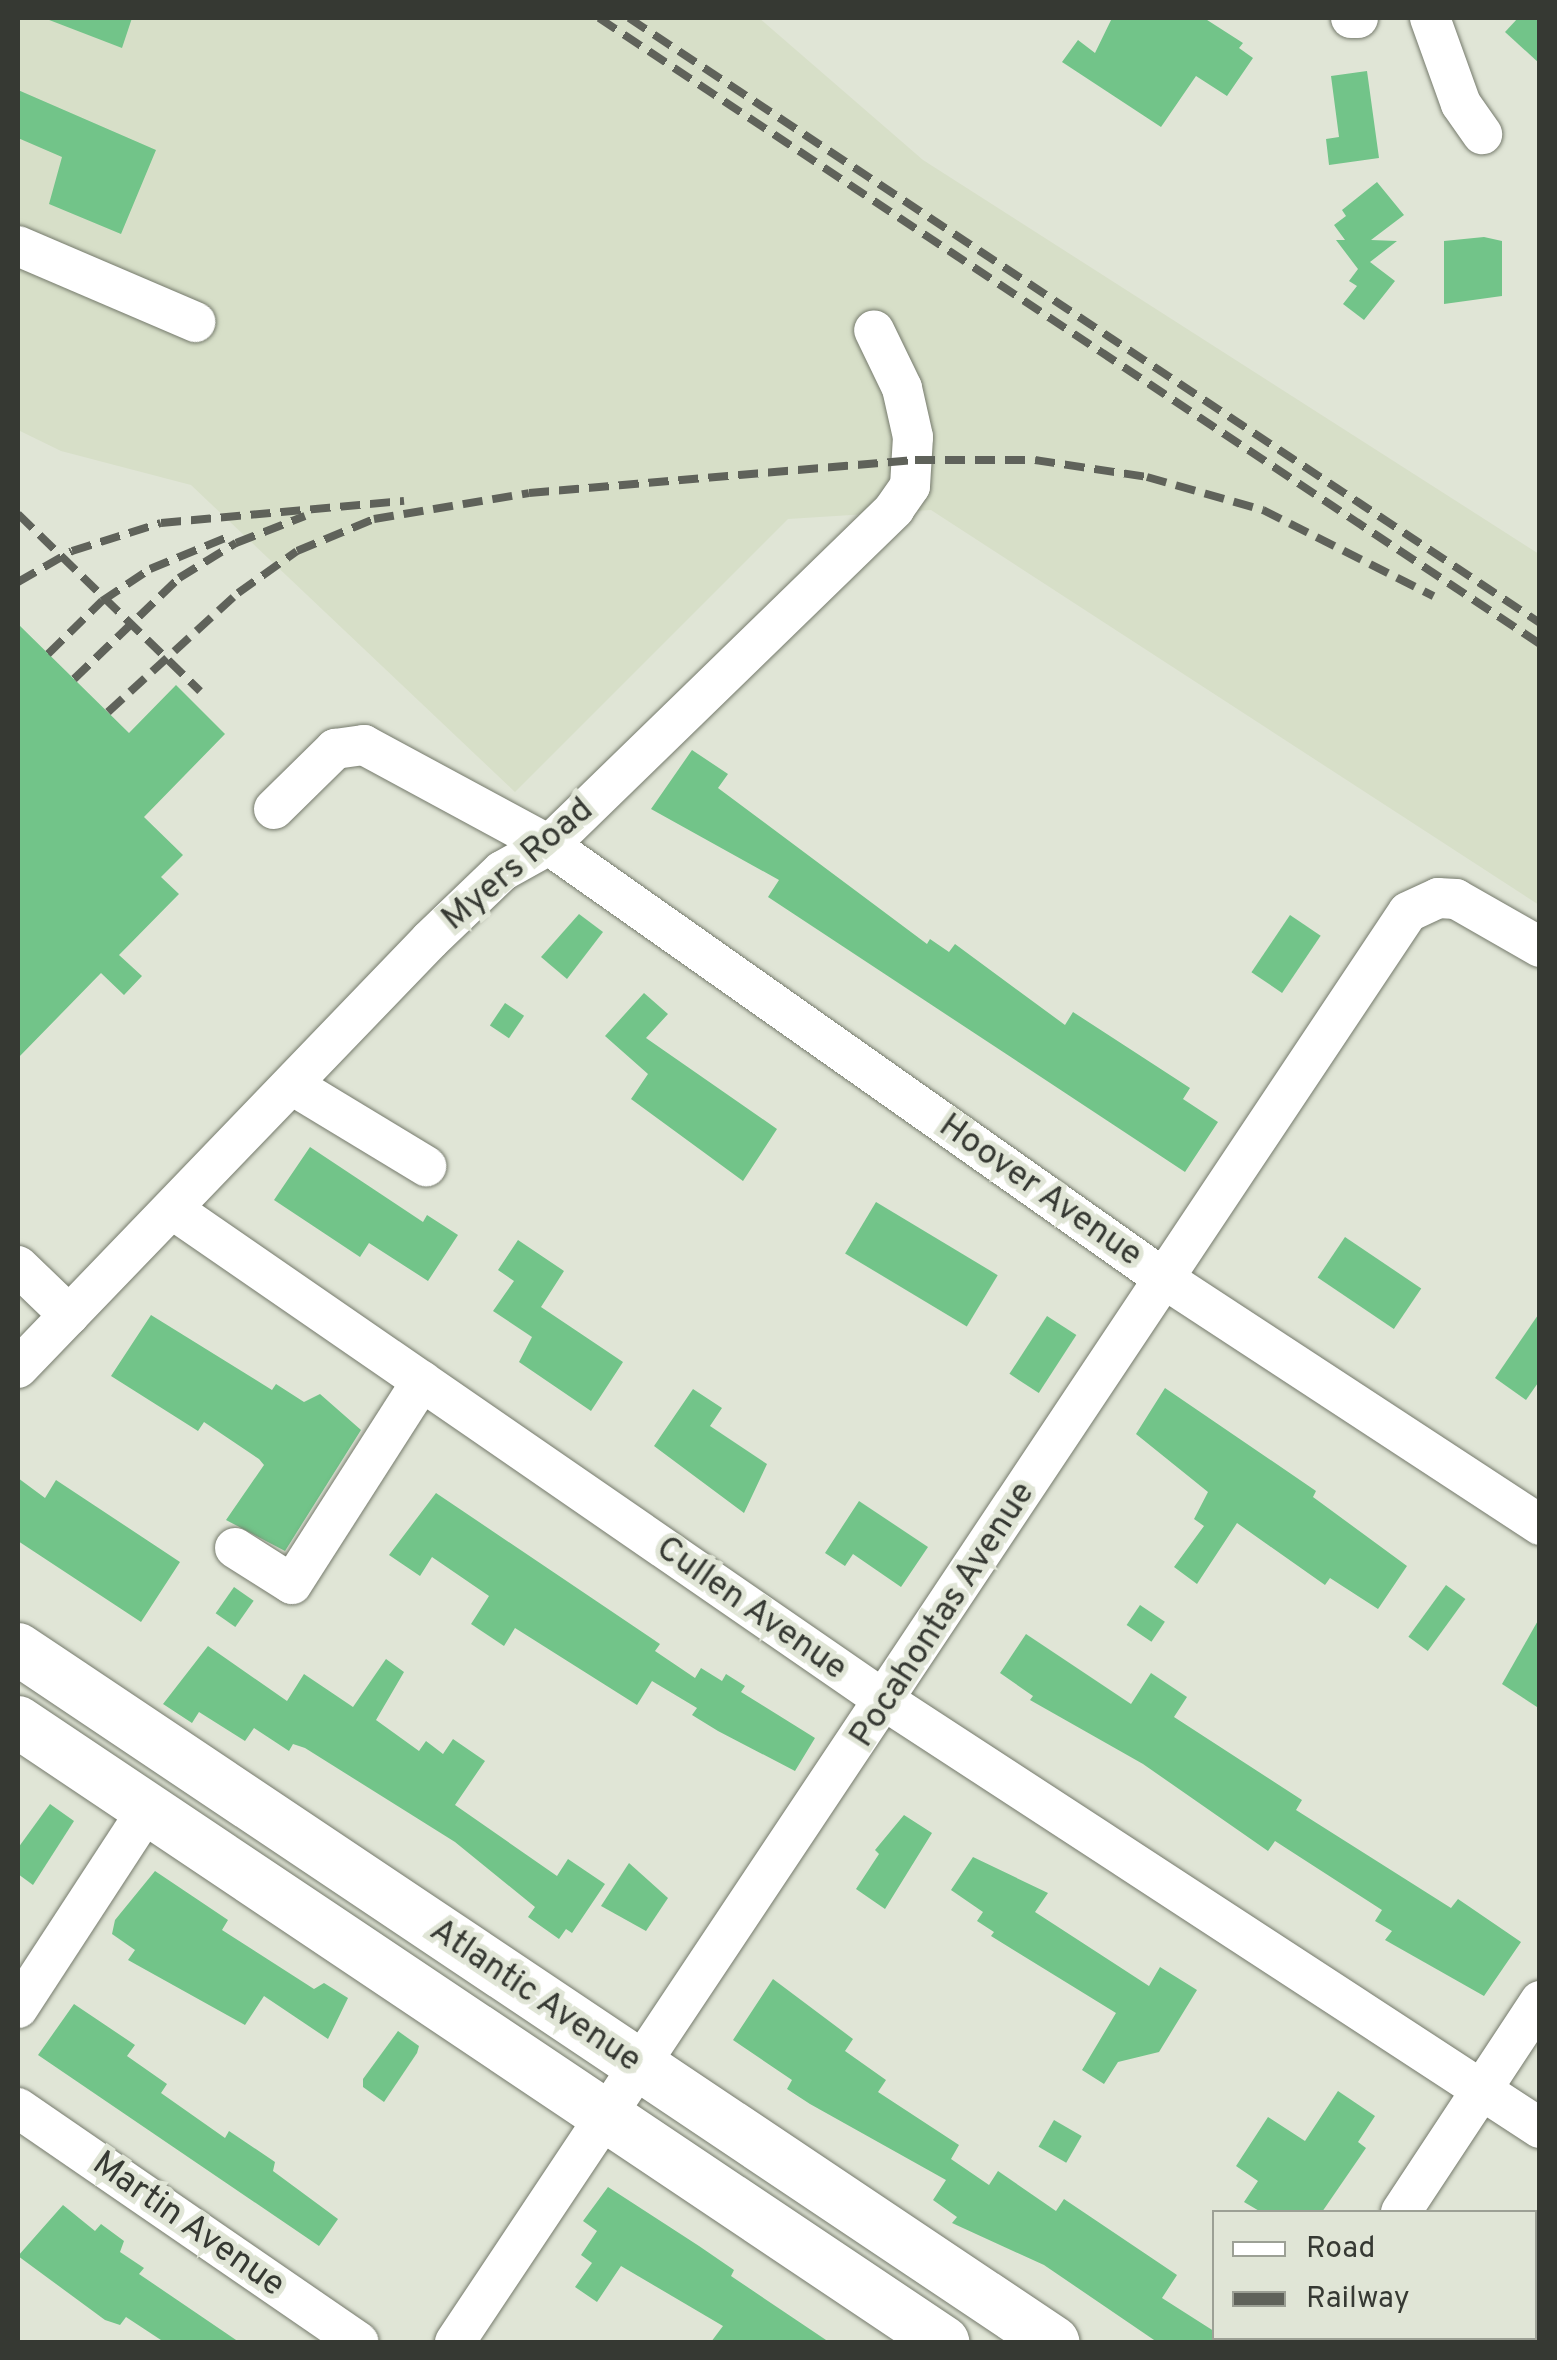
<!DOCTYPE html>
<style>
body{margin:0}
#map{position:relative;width:1557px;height:2360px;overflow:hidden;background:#e0e5d6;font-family:Overpass,sans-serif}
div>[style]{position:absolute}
.built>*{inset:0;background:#d7dfc8}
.building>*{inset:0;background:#72c489;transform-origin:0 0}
.roads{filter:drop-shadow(0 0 2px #757a6c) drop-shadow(0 0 2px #757a6c)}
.minor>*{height:40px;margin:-20px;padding:0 20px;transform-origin:20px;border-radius:20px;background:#fff}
.major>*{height:52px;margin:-26px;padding:0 26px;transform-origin:26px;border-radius:26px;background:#fff}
.rail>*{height:8px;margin-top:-4px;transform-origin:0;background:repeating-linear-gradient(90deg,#5f625a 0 20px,transparent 0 30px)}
span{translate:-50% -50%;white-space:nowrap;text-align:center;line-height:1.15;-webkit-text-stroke:10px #e0e5d6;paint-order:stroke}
.street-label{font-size:35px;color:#363933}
.frame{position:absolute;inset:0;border:20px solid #363933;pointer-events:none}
.legend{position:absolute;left:1212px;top:2210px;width:325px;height:130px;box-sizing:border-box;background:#e0e5d6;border:2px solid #9ca095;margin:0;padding:12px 18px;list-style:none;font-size:30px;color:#363933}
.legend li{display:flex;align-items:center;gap:20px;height:50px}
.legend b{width:50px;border:2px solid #9ca095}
</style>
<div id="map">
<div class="built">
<div style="clip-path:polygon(18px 18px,759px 18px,923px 160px,1539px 554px,1539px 905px,931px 510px,788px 519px,515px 792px,191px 485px,61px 451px,18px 430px)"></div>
</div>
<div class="building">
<div style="clip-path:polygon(44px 18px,132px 18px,122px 48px)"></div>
<div style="clip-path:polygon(1112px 18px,1204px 18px,1243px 43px,1239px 48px,1253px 58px,1227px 96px,1196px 76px,1161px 127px,1062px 62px,1078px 40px,1095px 53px)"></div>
<div style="clip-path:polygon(1518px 18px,1540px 18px,1540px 64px,1505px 32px)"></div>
<div style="clip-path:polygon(1367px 71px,1379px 158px,1329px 165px,1326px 139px,1339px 137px,1331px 76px)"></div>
<div style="clip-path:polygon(18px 90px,156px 150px,121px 234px,49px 204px,62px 157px,18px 138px)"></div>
<div style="clip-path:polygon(1377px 182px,1404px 215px,1371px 240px,1397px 241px,1370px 262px,1395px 281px,1364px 320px,1343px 304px,1357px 286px,1349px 281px,1358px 269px,1336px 240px,1345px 240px,1334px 225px,1346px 216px,1342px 210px)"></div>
<div style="clip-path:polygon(1484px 237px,1502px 241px,1502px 296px,1444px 304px,1444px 241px)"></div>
<div style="clip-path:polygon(18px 624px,129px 733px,176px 685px,225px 734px,144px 817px,183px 855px,161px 877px,179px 894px,119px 955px,142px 976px,124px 995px,101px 973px,18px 1058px)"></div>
<div style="clip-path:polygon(692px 750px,728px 774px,718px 788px,927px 944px,930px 939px,949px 952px,955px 944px,1065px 1025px,1073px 1012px,1190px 1088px,1183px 1099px,1218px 1122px,1185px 1172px,768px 897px,779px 880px,651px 809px)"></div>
<div style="clip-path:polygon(579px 914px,603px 932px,567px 979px,541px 957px)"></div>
<div style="left:1290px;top:915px;width:37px;height:69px;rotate:34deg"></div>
<div style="clip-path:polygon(644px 993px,668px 1014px,646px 1038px,777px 1129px,743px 1181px,631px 1099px,648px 1074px,605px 1036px)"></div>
<div style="left:505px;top:1003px;width:23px;height:27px;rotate:34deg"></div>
<div style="clip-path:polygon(310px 1147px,423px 1222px,427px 1215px,458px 1235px,428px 1281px,369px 1243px,360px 1257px,274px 1200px)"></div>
<div style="left:876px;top:1202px;width:142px;height:60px;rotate:31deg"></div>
<div style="left:1345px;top:1237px;width:92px;height:49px;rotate:34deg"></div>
<div style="clip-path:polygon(518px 1240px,564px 1271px,541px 1307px,623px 1362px,591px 1411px,519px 1362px,532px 1337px,493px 1311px,514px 1281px,498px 1270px)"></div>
<div style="clip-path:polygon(1540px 1312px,1540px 1380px,1526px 1400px,1495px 1378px)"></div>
<div style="clip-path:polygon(151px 1315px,272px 1390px,276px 1384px,304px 1402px,320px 1394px,361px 1430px,285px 1551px,226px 1520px,264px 1465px,259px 1459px,204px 1422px,198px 1431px,111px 1376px)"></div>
<div style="left:1047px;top:1316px;width:35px;height:69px;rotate:33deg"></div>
<div style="clip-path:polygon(1165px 1388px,1316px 1491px,1313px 1497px,1407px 1566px,1378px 1609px,1330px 1578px,1325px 1585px,1237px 1523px,1197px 1584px,1174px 1567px,1204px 1526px,1194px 1519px,1208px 1492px,1136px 1434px)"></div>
<div style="clip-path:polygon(693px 1389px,722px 1408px,710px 1426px,767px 1464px,744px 1513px,654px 1446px)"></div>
<div style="clip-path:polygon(18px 1478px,45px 1498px,56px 1480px,180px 1562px,141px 1622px,18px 1541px)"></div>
<div style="clip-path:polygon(436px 1493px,660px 1644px,655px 1651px,695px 1678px,701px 1668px,722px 1681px,726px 1674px,745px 1686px,741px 1692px,815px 1738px,795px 1771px,718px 1731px,692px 1715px,697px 1708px,652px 1681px,637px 1705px,515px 1628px,504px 1646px,471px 1624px,489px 1596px,432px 1557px,420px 1576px,389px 1555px)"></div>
<div style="clip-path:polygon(859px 1501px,928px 1547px,901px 1587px,853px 1554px,845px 1566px,825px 1553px)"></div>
<div style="left:1446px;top:1585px;width:24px;height:64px;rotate:36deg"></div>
<div style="left:234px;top:1587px;width:24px;height:32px;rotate:35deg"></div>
<div style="left:1140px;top:1605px;width:30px;height:24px;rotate:34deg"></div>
<div style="clip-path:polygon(1540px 1617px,1540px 1709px,1502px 1684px)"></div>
<div style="clip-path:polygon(1026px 1634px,1131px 1704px,1151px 1673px,1187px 1697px,1174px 1717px,1302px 1800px,1296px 1810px,1451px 1908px,1458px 1899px,1521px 1942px,1484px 1996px,1385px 1940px,1392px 1931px,1375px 1921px,1382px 1910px,1275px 1841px,1268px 1851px,1143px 1764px,1030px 1700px,1033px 1696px,1000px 1673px)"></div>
<div style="clip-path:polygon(208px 1646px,287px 1701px,304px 1674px,353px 1707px,386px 1659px,404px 1672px,376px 1720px,419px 1751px,426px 1741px,443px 1754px,453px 1739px,485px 1761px,455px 1805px,557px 1876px,568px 1859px,605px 1884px,572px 1933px,566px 1929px,559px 1939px,528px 1917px,535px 1907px,455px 1842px,305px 1748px,293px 1744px,289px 1751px,254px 1728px,245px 1741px,199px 1712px,192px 1723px,163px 1704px)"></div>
<div style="clip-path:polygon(50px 1804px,74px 1821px,33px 1885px,18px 1874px,18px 1848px)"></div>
<div style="clip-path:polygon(904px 1815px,932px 1833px,885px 1909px,856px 1889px,879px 1854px,875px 1850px)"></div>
<div style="clip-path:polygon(973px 1857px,1048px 1893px,1035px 1912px,1149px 1986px,1160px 1967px,1197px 1990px,1159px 2052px,1118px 2062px,1104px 2084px,1082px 2070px,1116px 2013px,991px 1936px,994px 1932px,977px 1921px,983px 1912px,951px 1890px)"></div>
<div style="clip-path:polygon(629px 1863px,668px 1898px,646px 1931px,601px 1906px)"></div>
<div style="clip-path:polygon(155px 1871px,228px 1920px,222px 1930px,314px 1989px,324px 1983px,348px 1998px,328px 2039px,264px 1996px,245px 2025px,128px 1960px,135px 1950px,112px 1934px,115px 1920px)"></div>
<div style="clip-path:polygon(773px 1979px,853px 2039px,845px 2051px,886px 2080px,878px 2092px,959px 2145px,951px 2159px,989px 2185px,998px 2171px,1056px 2211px,1064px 2199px,1177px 2275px,1162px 2298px,1231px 2342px,1157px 2342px,1044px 2265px,952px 2223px,957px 2217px,933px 2200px,946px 2180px,810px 2104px,787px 2089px,792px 2080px,733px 2040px)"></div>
<div style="clip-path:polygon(74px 2004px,135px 2045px,127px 2056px,167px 2084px,161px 2093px,225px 2138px,229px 2131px,275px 2162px,273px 2171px,338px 2219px,319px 2246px,38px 2055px)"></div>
<div style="clip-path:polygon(398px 2031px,419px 2046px,417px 2053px,384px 2102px,363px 2087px,363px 2079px)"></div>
<div style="clip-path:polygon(1338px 2091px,1375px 2116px,1358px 2142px,1366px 2148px,1322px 2212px,1261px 2212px,1244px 2202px,1258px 2181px,1236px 2166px,1268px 2117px,1305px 2141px)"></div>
<div style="left:1054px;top:2120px;width:32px;height:31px;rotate:30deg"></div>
<div style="clip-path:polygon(608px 2187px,699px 2246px,734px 2270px,731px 2276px,829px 2342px,711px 2342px,723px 2326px,621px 2266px,597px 2302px,575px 2287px,592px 2263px,581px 2255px,597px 2231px,583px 2221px)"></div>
<div style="clip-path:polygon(63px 2205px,95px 2231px,101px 2224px,124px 2241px,120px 2252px,144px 2268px,139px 2274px,239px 2342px,164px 2342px,126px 2317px,120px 2325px,105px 2320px,18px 2256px)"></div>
</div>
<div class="roads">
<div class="minor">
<div style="left:1351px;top:18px;width:7px"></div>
<div style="left:1430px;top:18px;width:91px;rotate:70.2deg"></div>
<div style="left:1461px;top:104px;width:37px;rotate:55deg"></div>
<div style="left:18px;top:246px;width:193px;rotate:23.2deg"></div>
<div style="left:274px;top:809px;width:86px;rotate:-44.5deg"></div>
<div style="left:335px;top:749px;width:29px;rotate:-8deg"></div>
<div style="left:364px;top:745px;width:210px;rotate:28.4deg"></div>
<div style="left:549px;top:845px;width:751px;rotate:35.19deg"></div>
<div style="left:1163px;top:1278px;width:451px;rotate:33.2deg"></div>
<div style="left:292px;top:1085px;width:157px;rotate:31.2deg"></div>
<div style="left:172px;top:1209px;width:868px;rotate:34.59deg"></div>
<div style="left:887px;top:1702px;width:780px;rotate:33.12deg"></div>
<div style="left:18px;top:1266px;width:71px;rotate:43.9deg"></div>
<div style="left:18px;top:1368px;width:594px;rotate:-46.09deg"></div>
<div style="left:430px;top:940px;width:100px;rotate:-43.8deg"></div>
<div style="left:502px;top:871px;width:54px;rotate:-29deg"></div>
<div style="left:549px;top:845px;width:482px;rotate:-44.2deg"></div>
<div style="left:894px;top:509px;width:28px;rotate:-55deg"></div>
<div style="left:910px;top:486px;width:49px;rotate:-86.5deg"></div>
<div style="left:913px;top:437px;width:50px;rotate:-102.7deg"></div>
<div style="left:902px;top:388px;width:64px;rotate:-115.8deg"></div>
<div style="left:235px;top:1548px;width:67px;rotate:32.3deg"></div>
<div style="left:292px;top:1584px;width:241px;rotate:-57.4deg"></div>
<div style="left:18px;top:2008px;width:233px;rotate:-56.9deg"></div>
<div style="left:18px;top:2108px;width:413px;rotate:34.5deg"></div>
<div style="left:1401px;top:2212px;width:253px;rotate:-56.6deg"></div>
<div style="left:455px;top:2342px;width:1718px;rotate:-56.32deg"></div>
<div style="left:1408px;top:912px;width:33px;rotate:-25deg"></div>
<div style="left:1438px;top:898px;width:18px;rotate:3deg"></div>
<div style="left:1456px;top:899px;width:97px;rotate:29.7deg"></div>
<div style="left:1319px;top:2342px;width:5px;rotate:-53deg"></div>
</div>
<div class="major">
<div style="left:18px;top:1649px;width:1246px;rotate:33.8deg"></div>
<div style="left:18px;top:1722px;width:1114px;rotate:33.83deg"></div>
</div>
</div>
<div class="rail">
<div style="left:599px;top:18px;width:1130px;rotate:33.63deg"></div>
<div style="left:629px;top:18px;width:1094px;rotate:33.59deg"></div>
<div style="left:18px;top:514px;width:254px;rotate:44.2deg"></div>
<div style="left:18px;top:582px;width:62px;rotate:-29.9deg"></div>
<div style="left:72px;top:551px;width:93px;rotate:-17.5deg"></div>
<div style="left:161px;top:523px;width:244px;rotate:-5.2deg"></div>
<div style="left:48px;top:654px;width:76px;rotate:-44.5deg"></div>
<div style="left:102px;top:601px;width:58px;rotate:-33.7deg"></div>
<div style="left:150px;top:569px;width:87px;rotate:-22.4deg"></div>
<div style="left:74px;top:679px;width:146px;rotate:-43.9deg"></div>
<div style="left:179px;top:578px;width:67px;rotate:-31.6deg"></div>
<div style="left:236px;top:543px;width:74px;rotate:-21.4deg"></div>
<div style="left:108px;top:712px;width:176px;rotate:-42.5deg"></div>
<div style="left:238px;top:593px;width:72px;rotate:-35.4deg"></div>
<div style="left:297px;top:551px;width:83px;rotate:-22.6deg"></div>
<div style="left:374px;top:519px;width:157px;rotate:-9.5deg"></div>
<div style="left:529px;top:493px;width:387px;rotate:-4.9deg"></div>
<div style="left:915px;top:460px;width:120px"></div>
<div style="left:1035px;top:460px;width:113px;rotate:8.6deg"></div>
<div style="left:1147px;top:477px;width:121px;rotate:15.9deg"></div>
<div style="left:1263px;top:510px;width:191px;rotate:26.8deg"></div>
</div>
<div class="street-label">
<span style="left:518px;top:865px;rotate:-40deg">Myers Road</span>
<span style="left:1040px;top:1191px;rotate:35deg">Hoover Avenue</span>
<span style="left:751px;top:1609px;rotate:35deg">Cullen Avenue</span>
<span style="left:943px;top:1615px;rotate:-57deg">Pocahontas Avenue</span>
<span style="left:535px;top:1996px;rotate:34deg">Atlantic Avenue</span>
<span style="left:188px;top:2225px;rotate:35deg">Martin Avenue</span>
</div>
<div class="frame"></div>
<ul class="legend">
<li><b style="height:12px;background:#fff"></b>Road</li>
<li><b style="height:12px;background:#5f625a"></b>Railway</li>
</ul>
</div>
